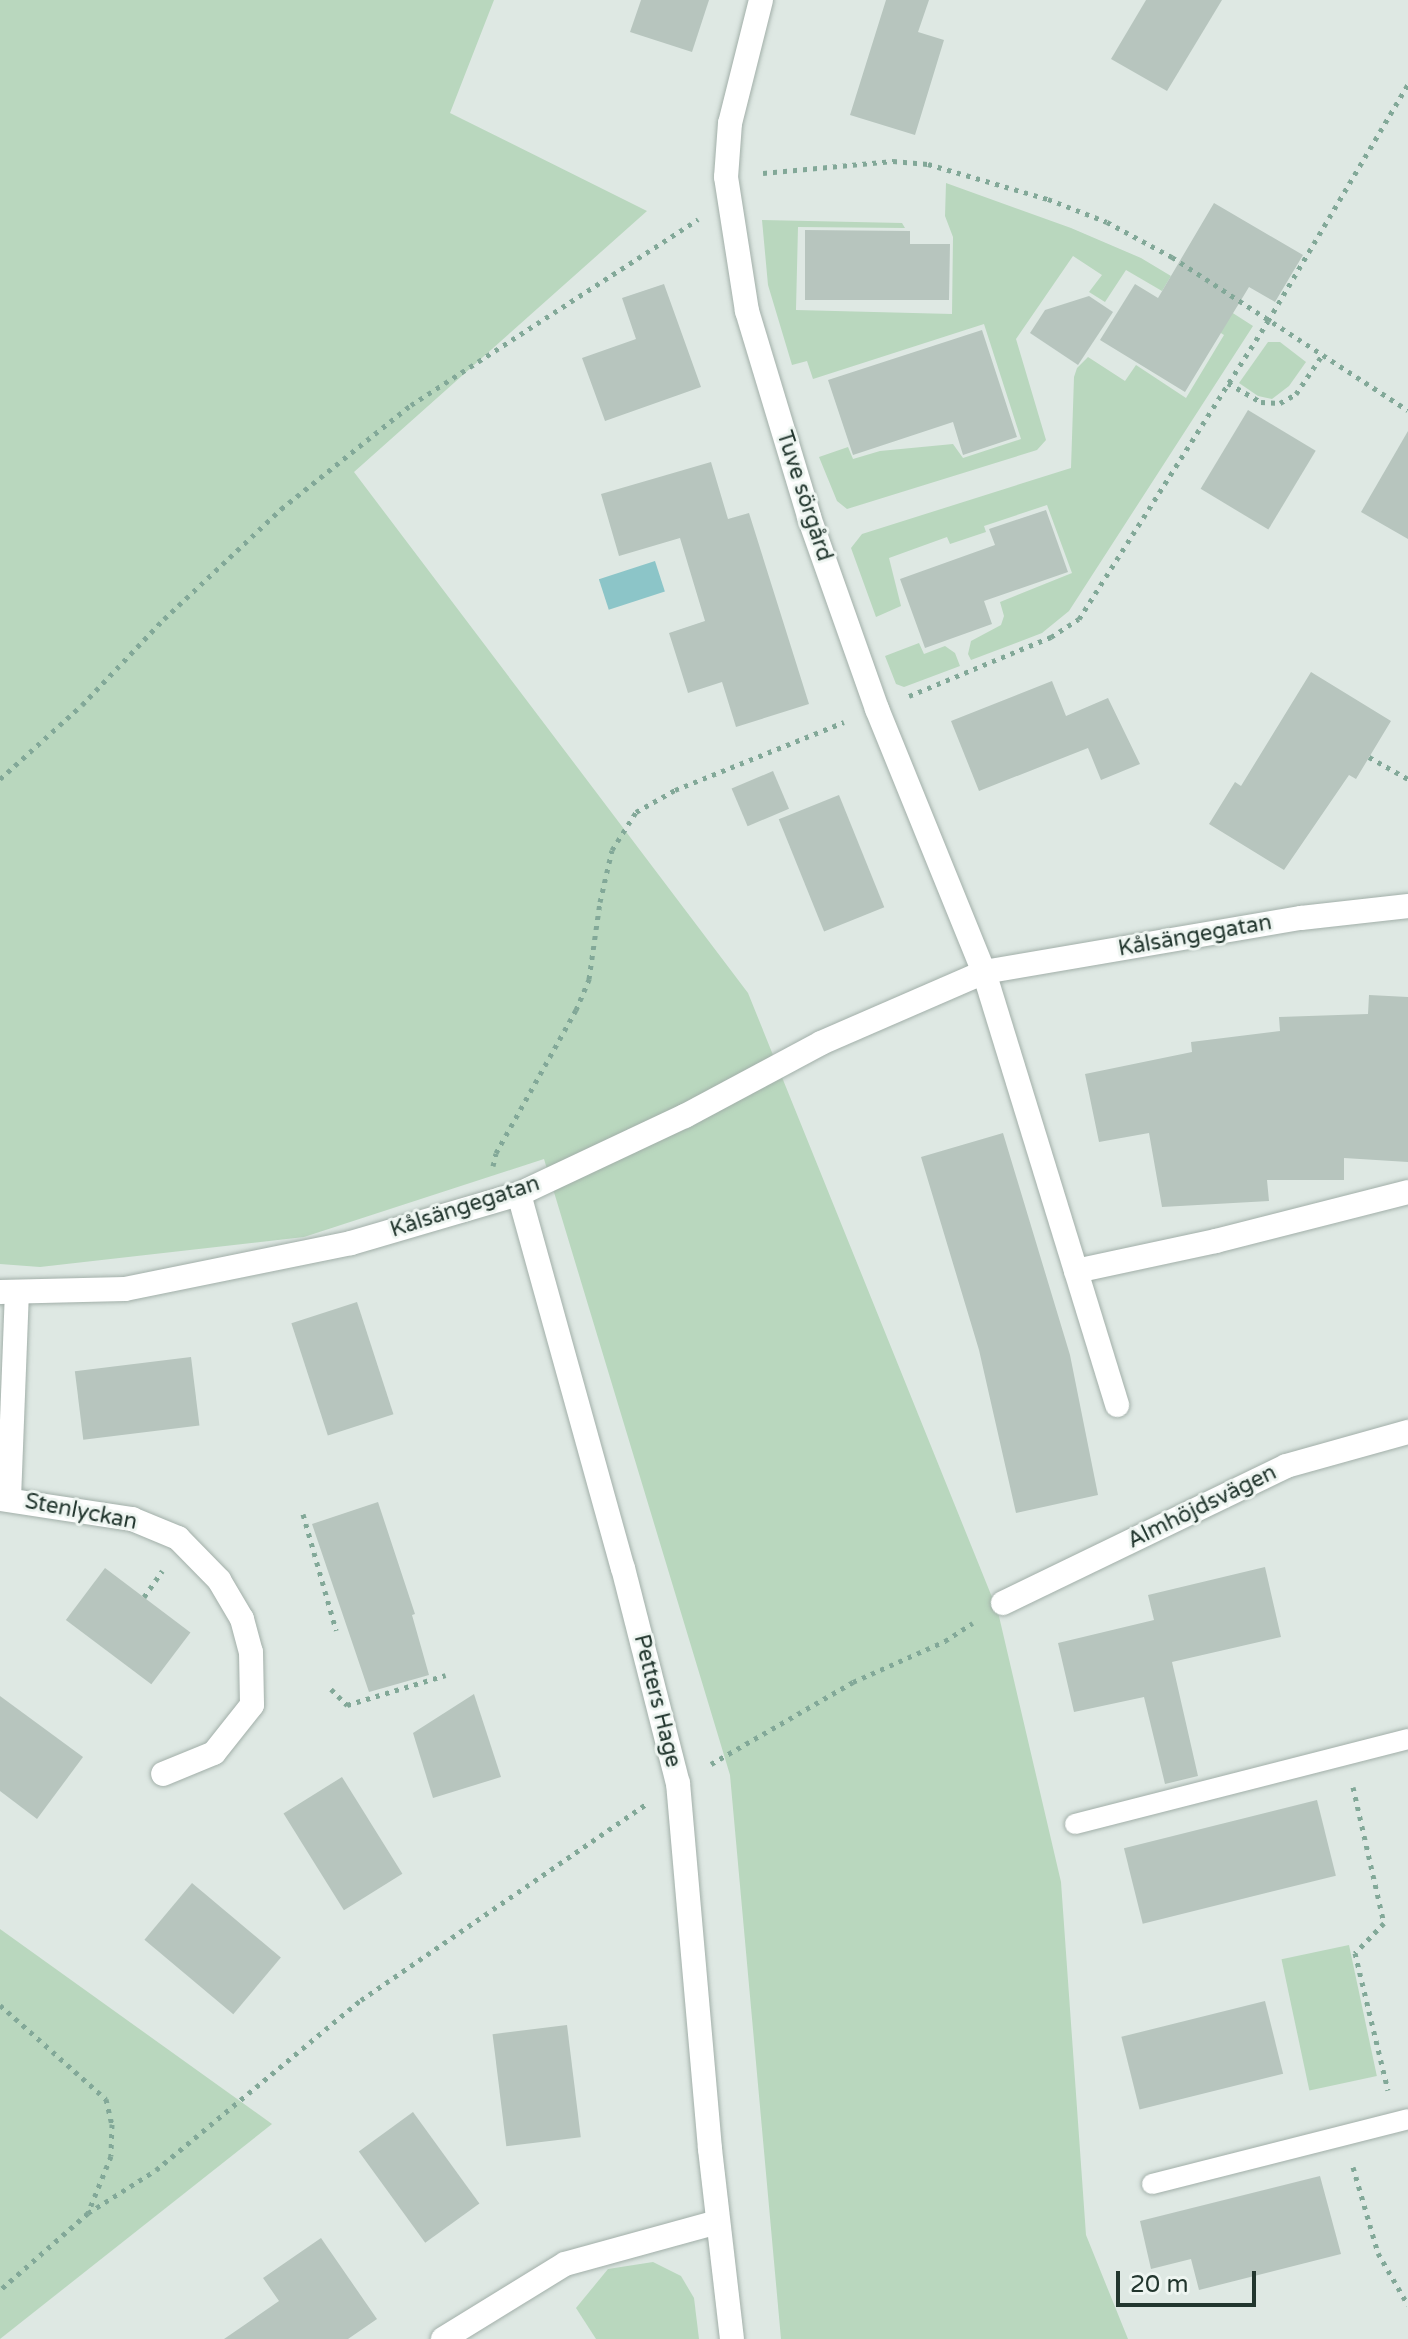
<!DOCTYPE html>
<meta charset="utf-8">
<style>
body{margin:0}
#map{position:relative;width:1408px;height:2339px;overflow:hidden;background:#dee8e3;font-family:"Varela Round",sans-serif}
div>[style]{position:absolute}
.green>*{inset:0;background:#b9d7be;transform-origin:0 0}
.water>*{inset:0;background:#8cc5c8;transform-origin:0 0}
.building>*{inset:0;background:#b7c5be;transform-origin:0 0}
.path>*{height:5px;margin-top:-2.5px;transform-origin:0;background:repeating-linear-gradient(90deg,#82a898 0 4px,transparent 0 10px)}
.roads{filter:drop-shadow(0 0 2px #a2afa9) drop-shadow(0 0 2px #a2afa9)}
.lane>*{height:20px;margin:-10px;padding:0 10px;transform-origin:10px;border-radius:10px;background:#fff}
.street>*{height:24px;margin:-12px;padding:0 12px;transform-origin:12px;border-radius:12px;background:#fff}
span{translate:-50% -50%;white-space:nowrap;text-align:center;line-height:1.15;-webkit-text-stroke:6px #eef5f1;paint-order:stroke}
.street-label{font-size:22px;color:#22362e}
.scale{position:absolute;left:1116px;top:2271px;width:140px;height:36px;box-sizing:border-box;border:4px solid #22362e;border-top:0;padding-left:10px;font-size:24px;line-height:28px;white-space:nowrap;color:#22362e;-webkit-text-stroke:6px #eef5f1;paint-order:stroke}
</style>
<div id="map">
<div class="green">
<div style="clip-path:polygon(0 0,494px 0,450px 113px,647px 211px,354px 472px,748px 993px,998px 1612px,1061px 1882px,1086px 2235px,1128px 2339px,781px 2339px,730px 1775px,544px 1159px,304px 1237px,40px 1267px,0 1264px)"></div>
<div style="clip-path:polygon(946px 183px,1071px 228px,1141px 258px,1171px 276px,1162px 291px,1126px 270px,1105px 302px,1089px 292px,1102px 275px,1073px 256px,1016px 339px,1046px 440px,1037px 450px,847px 509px,837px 501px,819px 457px,848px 447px,853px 459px,880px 451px,953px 444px,963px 458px,1021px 439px,984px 324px,813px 379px,807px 361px,792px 365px,768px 285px,762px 220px,902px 223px,905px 228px,798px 227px,796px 310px,952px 314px,953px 237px,945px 216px)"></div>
<div style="clip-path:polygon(1186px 283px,1253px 326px,1069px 611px,1042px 633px,971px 660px,968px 654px,971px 641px,1001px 625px,1004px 616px,1000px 602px,1072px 573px,1047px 505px,984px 526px,986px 532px,950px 544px,947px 537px,889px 558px,901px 606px,876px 617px,851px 548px,862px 534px,1071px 468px,1074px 377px,1077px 368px,1088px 357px,1125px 381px,1136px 365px,1186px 398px,1224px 335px,1173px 303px)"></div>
<div style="clip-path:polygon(1268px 342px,1280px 342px,1306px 362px,1289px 386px,1272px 399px,1258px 396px,1239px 383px)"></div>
<div style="clip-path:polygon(919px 643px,924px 654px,945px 646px,955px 653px,960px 666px,904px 687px,896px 684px,885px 656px)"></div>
<div style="clip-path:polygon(0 1929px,272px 2124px,0 2339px)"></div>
<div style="left:1349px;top:1945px;width:134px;height:69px;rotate:78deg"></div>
<div style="clip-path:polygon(653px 2262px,681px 2276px,694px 2298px,699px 2339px,596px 2339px,576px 2308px,608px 2269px)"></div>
</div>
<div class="water">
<div style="left:655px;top:561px;width:32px;height:59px;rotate:72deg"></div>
</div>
<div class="building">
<div style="clip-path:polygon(641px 0,709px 0,692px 52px,630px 32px)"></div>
<div style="clip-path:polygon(886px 0,929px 0,918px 32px,944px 40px,915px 135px,850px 115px)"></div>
<div style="clip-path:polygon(1146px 0,1222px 0,1167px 91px,1111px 59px)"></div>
<div style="clip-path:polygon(1214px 203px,1303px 255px,1275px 302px,1249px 287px,1185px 392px,1100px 340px,1135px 284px,1158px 298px)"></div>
<div style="clip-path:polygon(805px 230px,910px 231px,910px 244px,950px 244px,949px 300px,805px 300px)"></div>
<div style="clip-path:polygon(664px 284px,701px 387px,605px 421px,582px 358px,636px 339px,622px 298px)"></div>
<div style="clip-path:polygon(1089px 296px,1113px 312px,1078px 365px,1030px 333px,1045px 310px)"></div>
<div style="clip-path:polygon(982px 330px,1017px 437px,963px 455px,953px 422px,853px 455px,828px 380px)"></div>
<div style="left:1248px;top:410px;width:79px;height:92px;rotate:31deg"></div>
<div style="clip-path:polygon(1408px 431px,1408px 539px,1361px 512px)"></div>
<div style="clip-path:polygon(711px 462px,728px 519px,749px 513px,809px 704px,736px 727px,722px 682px,688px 693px,669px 633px,705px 621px,680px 538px,619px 556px,601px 494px)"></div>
<div style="clip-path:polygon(1046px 510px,1068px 572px,984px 601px,992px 624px,925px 648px,900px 579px,995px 545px,989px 529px)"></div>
<div style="clip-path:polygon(1311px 672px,1391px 721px,1356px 779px,1349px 775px,1284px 870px,1209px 824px,1235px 782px,1241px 786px)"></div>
<div style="clip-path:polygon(1052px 681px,1066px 716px,1108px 698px,1140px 764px,1101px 780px,1088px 748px,979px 791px,951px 721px)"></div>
<div style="left:773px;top:771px;width:41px;height:45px;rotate:67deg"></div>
<div style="left:839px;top:795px;width:121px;height:65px;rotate:68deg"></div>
<div style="clip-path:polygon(1369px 995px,1408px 997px,1408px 1162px,1344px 1158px,1344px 1180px,1267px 1180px,1269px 1201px,1162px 1207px,1149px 1133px,1099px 1142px,1085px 1074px,1192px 1052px,1191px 1042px,1280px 1031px,1279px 1017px,1368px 1014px)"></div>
<div style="clip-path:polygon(1003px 1133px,1070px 1355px,1098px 1495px,1016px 1513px,979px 1350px,921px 1157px)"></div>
<div style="left:357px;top:1302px;width:118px;height:69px;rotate:72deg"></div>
<div style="left:191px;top:1357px;width:69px;height:117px;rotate:83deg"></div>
<div style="clip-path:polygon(378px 1502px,415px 1614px,412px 1615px,429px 1675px,369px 1692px,312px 1524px)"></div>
<div style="clip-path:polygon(1265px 1567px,1281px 1637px,1172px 1662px,1198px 1776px,1165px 1784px,1144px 1697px,1074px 1712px,1058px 1643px,1154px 1620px,1148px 1595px)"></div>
<div style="left:105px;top:1568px;width:107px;height:65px;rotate:37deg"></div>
<div style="clip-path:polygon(474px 1694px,501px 1777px,433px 1798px,413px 1733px)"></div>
<div style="clip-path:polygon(0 1696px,83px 1757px,37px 1819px,0 1791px)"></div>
<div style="left:342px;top:1777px;width:114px;height:69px;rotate:58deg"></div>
<div style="left:1317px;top:1800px;width:78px;height:199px;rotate:76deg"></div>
<div style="left:192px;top:1883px;width:116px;height:74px;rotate:40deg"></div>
<div style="left:1265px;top:2001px;width:75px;height:148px;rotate:76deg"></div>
<div style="left:567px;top:2025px;width:113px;height:75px;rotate:83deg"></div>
<div style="left:413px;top:2112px;width:113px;height:67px;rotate:54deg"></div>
<div style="clip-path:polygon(1320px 2176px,1341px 2254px,1199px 2290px,1191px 2259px,1151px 2269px,1140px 2221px)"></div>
<div style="clip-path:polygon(321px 2238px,377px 2319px,348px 2339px,224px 2339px,279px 2301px,263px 2278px)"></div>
</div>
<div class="path">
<div style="left:763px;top:173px;width:131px;rotate:-5.3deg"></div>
<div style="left:893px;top:161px;width:35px;rotate:5deg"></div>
<div style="left:928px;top:164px;width:125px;rotate:16.3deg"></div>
<div style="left:1048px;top:199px;width:63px;rotate:21.3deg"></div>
<div style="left:1107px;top:222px;width:74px;rotate:28.3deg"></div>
<div style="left:1172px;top:257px;width:281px;rotate:33deg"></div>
<div style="left:1228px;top:383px;width:38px;rotate:30deg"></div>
<div style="left:1261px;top:402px;width:19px;rotate:3deg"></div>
<div style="left:1280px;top:403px;width:18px;rotate:-29deg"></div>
<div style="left:1296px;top:394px;width:45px;rotate:-56deg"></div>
<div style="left:909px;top:696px;width:154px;rotate:-22.6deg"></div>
<div style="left:1051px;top:637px;width:33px;rotate:-33deg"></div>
<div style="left:1079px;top:619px;width:353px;rotate:-57.6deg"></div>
<div style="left:1268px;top:321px;width:275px;rotate:-59.4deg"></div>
<div style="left:1369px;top:757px;width:45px;rotate:29.4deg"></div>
<div style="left:0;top:779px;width:110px;rotate:-42.1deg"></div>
<div style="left:82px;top:705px;width:119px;rotate:-46.4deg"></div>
<div style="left:164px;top:619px;width:161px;rotate:-43.2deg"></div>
<div style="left:281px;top:509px;width:166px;rotate:-38.7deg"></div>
<div style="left:411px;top:405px;width:342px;rotate:-32.9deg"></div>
<div style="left:493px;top:1166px;width:13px;rotate:-77deg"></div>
<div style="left:496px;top:1153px;width:164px;rotate:-60.8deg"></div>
<div style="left:576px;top:1010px;width:34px;rotate:-67deg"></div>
<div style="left:589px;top:979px;width:78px;rotate:-81.9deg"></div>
<div style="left:600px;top:902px;width:53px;rotate:-77deg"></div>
<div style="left:612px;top:850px;width:45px;rotate:-57.7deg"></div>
<div style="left:636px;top:812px;width:45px;rotate:-29.4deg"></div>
<div style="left:675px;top:790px;width:182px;rotate:-21.9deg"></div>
<div style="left:303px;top:1514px;width:121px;rotate:74.1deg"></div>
<div style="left:144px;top:1597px;width:32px;rotate:-55deg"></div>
<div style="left:331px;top:1689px;width:23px;rotate:45deg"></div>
<div style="left:347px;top:1705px;width:103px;rotate:-16.9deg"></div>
<div style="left:711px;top:1764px;width:164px;rotate:-30deg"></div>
<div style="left:853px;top:1682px;width:101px;rotate:-24deg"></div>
<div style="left:945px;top:1641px;width:33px;rotate:-33deg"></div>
<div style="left:1353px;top:1787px;width:139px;rotate:77.2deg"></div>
<div style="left:1384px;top:1923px;width:42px;rotate:134deg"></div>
<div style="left:1355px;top:1953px;width:141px;rotate:76.5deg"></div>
<div style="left:0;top:2005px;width:142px;rotate:41.6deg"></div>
<div style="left:106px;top:2099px;width:26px;rotate:77deg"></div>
<div style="left:112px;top:2124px;width:32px;rotate:92deg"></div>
<div style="left:111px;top:2156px;width:61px;rotate:112deg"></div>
<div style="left:88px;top:2213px;width:117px;rotate:138.8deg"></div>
<div style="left:1353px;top:2167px;width:90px;rotate:73.8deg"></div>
<div style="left:1378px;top:2253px;width:60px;rotate:60deg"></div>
<div style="left:88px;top:2213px;width:80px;rotate:-32.3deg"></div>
<div style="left:156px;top:2170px;width:266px;rotate:-39.7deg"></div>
<div style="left:361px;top:2000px;width:345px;rotate:-34.5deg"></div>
</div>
<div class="roads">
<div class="lane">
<div style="left:1075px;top:1824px;width:344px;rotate:-14.3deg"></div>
<div style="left:1152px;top:2184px;width:264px;rotate:-14.2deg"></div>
</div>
<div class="street">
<div style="left:761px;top:0;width:127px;rotate:104.1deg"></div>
<div style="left:730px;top:123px;width:54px;rotate:94.2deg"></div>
<div style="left:726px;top:177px;width:136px;rotate:81.1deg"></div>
<div style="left:747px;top:311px;width:215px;rotate:73.2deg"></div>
<div style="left:809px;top:517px;width:204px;rotate:70.5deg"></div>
<div style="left:877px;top:709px;width:284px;rotate:67.9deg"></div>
<div style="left:984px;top:972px;width:453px;rotate:72.9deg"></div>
<div style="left:519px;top:1194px;width:388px;rotate:74.5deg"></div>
<div style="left:623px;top:1568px;width:222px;rotate:75.7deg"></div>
<div style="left:678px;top:1783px;width:367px;rotate:85deg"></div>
<div style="left:710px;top:2149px;width:191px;rotate:83.4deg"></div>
<div style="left:1076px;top:1271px;width:143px;rotate:-12.1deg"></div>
<div style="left:1216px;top:1241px;width:198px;rotate:-14.3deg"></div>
<div style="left:0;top:1292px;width:125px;rotate:-1.4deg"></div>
<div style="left:125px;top:1289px;width:231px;rotate:-11.5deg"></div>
<div style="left:351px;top:1243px;width:175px;rotate:-16.3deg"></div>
<div style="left:519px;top:1194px;width:183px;rotate:-25.2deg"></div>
<div style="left:685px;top:1116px;width:154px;rotate:-28.2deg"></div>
<div style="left:821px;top:1043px;width:178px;rotate:-23.5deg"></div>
<div style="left:984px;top:972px;width:322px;rotate:-9.7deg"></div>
<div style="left:1301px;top:918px;width:108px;rotate:-6.4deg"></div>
<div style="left:0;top:1499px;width:134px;rotate:8.6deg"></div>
<div style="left:132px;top:1519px;width:50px;rotate:22.4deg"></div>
<div style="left:178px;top:1538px;width:59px;rotate:45.7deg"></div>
<div style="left:219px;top:1580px;width:45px;rotate:59.5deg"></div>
<div style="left:242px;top:1619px;width:34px;rotate:75deg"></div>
<div style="left:251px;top:1652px;width:53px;rotate:88.9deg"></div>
<div style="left:252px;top:1705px;width:61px;rotate:128.4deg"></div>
<div style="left:214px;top:1753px;width:55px;rotate:157.6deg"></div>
<div style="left:9px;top:1499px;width:206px;rotate:-87.8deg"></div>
<div style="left:1003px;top:1603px;width:314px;rotate:-25.8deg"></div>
<div style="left:1286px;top:1466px;width:127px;rotate:-15.6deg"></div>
<div style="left:443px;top:2339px;width:143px;rotate:-31.6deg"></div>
<div style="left:565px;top:2264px;width:158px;rotate:-15.4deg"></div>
</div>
</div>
<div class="street-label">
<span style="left:804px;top:496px;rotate:72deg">Tuve sörgård</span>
<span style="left:1195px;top:936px;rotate:-10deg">Kålsängegatan</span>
<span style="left:465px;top:1207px;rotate:-18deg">Kålsängegatan</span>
<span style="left:1202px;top:1507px;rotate:-26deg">Almhöjdsvägen</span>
<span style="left:81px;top:1512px;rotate:11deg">Stenlyckan</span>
<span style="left:657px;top:1701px;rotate:76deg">Petters Hage</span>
</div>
<div class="scale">20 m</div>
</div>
